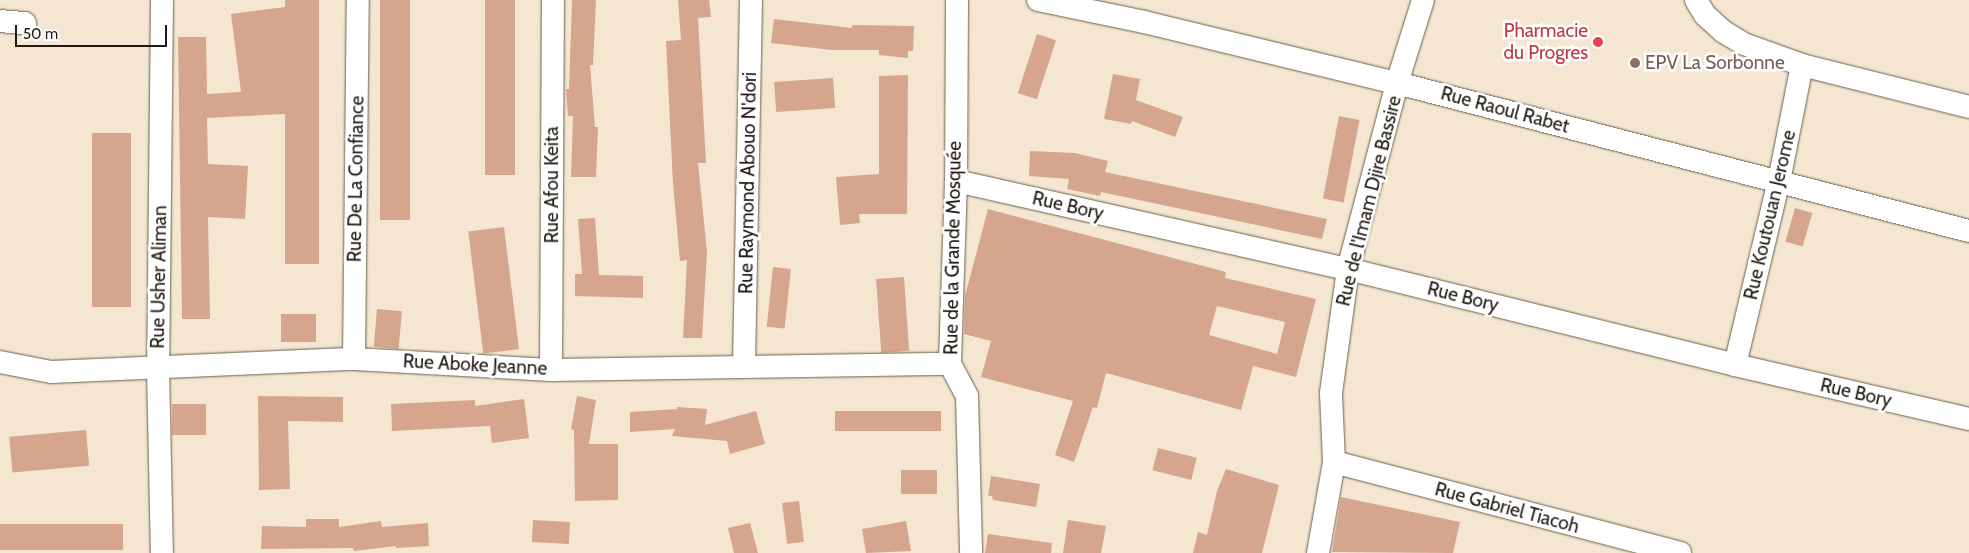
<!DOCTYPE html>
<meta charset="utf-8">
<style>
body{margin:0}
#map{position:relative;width:1969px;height:553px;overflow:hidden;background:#f4e6d1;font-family:Cabin,sans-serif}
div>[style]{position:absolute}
.building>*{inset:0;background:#d5a68d;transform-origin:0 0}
.roads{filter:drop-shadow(0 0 1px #695e4b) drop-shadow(0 0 1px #695e4b)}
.street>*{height:22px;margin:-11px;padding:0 11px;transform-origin:11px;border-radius:11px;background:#fff}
.dots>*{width:14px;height:14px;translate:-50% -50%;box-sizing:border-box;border:2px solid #fff;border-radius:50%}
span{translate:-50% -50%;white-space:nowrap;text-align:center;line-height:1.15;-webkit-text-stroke:5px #fff;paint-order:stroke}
.health-label{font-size:19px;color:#be3a42}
.right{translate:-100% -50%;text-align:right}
.education-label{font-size:19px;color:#785e54}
.left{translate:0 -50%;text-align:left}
.street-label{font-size:19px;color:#1f1a13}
.scale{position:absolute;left:15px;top:25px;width:152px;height:22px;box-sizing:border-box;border:2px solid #1f1a13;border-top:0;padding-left:6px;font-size:15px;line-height:18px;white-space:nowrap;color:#1f1a13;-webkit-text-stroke:4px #fff;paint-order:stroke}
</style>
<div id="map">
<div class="building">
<div style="clip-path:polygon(285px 0,319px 0,319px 264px,285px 264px,285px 114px,207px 118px,208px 164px,248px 166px,245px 219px,208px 217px,210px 319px,182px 319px,178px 37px,206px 37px,207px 94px,241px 92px,231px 14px,285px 7px)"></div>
<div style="left:380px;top:0;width:30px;height:220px"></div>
<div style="left:485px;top:0;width:30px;height:175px"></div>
<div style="clip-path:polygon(572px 0,596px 0,593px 65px,590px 65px,595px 127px,598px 127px,596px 177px,571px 177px,573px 116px,568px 116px,566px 89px,569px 89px)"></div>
<div style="clip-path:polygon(678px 0,709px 0,711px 17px,698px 18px,706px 163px,698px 163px,707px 252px,702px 338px,683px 338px,687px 260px,680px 261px,673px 184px,666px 41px,681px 40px)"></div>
<div style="clip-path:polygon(774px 19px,852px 28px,852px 25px,914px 26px,913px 51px,908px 51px,908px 58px,879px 55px,879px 50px,832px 50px,771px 43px)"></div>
<div style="left:1037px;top:34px;width:20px;height:62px;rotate:18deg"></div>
<div style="clip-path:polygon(1113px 74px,1140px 79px,1136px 100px,1183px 117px,1175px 137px,1132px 121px,1131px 124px,1104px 119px)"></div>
<div style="clip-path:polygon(908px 75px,907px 214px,859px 214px,860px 223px,840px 225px,836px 177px,879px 174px,879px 76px)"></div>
<div style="left:833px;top:78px;width:30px;height:59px;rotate:86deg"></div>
<div style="left:1339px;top:116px;width:21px;height:84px;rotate:11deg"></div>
<div style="left:92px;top:133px;width:39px;height:174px"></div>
<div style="clip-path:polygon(1030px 151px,1075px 153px,1108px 161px,1105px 172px,1327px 219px,1322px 239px,1101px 192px,1100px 196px,1067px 189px,1069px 179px,1029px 176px)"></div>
<div style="left:1795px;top:208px;width:18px;height:35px;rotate:16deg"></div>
<div style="clip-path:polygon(evenodd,988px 209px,1226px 272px,1225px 278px,1316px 299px,1296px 377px,1253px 366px,1241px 410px,1106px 373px,1097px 408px,1093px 407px,1074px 462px,1055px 455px,1073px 401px,981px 377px,991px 341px,964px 334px,965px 296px,988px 209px,1217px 306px,1285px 322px,1277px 354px,1209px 335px,1217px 306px)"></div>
<div style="clip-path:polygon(595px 218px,599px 275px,643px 276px,643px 298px,575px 296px,575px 274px,582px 274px,578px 219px)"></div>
<div style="left:504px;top:227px;width:123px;height:36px;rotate:83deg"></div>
<div style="left:773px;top:267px;width:18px;height:60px;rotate:6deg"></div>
<div style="left:904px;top:277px;width:74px;height:28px;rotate:86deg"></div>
<div style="left:377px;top:309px;width:25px;height:38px;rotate:5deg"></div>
<div style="left:281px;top:314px;width:35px;height:28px"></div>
<div style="clip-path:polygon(258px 396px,343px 397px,343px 422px,288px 421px,290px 489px,259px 490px)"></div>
<div style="clip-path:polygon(577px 396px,596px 400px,589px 444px,618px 444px,618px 500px,575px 501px,574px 430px,571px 429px)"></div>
<div style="clip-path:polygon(524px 399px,529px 438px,492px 443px,490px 426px,392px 431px,391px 404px,475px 400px,475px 406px)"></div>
<div style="left:206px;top:404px;width:31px;height:34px;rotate:90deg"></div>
<div style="clip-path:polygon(677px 407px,707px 409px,705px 425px,756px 411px,765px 444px,730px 454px,727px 441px,672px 436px,675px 429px,630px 432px,630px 412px,677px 409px)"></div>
<div style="left:941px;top:411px;width:20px;height:106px;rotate:90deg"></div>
<div style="left:86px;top:430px;width:36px;height:77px;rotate:85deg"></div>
<div style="left:1158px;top:448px;width:40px;height:23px;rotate:14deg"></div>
<div style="clip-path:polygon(1226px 469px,1279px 485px,1262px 553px,1193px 553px,1198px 532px,1207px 535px,1217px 491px)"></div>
<div style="left:901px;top:470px;width:36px;height:24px"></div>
<div style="clip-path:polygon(991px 476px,1040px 484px,1036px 507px,993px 500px,992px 496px,988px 496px)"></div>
<div style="clip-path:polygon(1341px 497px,1460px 522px,1453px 553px,1332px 552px)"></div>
<div style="left:799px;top:501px;width:41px;height:17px;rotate:83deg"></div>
<div style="clip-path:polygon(306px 519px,339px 519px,339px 527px,381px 521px,382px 527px,428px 523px,429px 546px,396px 548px,396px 546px,354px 551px,353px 548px,261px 549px,262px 526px,306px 527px)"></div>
<div style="left:533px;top:520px;width:37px;height:22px;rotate:3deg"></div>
<div style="clip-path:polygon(1068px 520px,1106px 526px,1101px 553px,1063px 553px)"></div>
<div style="clip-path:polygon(906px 521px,911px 551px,866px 553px,862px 529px)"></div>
<div style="clip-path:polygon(750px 523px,758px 553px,734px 553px,728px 528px)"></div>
<div style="left:123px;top:524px;width:26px;height:123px;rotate:90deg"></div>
<div style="clip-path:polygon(988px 534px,1052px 543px,1051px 553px,985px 553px)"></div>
</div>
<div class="roads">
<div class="street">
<div style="left:162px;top:0;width:368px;rotate:90.6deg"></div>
<div style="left:158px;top:368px;width:185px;rotate:88.8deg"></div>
<div style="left:957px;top:0;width:181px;rotate:90.3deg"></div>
<div style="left:956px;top:181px;width:183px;rotate:91.9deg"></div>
<div style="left:950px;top:364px;width:36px;rotate:62deg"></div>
<div style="left:967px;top:396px;width:157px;rotate:88.5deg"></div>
<div style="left:1038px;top:0;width:108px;rotate:11.7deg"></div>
<div style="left:1144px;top:22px;width:260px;rotate:13.6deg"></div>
<div style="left:1397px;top:83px;width:591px;rotate:14.51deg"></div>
<div style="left:1696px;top:0;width:17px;rotate:59deg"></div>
<div style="left:1705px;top:15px;width:25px;rotate:42deg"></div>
<div style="left:1724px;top:32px;width:23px;rotate:31deg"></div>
<div style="left:1744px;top:44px;width:62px;rotate:19.9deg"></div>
<div style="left:1802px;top:65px;width:172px;rotate:14.1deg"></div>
<div style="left:0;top:21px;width:25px;rotate:5deg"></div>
<div style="left:956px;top:181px;width:402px;rotate:12.7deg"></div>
<div style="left:1348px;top:269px;width:399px;rotate:13.9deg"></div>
<div style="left:1735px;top:365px;width:240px;rotate:13deg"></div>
<div style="left:354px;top:359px;width:359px;rotate:-89.4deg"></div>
<div style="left:0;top:362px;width:52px;rotate:11.1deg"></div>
<div style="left:51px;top:372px;width:303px;rotate:-2.5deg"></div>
<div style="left:354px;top:359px;width:197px;rotate:3.2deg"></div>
<div style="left:551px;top:370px;width:399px;rotate:-0.9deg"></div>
<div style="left:744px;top:365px;width:365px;rotate:-88.9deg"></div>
<div style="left:1735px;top:365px;width:189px;rotate:-76.6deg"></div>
<div style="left:1779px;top:181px;width:118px;rotate:-78.8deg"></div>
<div style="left:551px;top:370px;width:370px;rotate:-89.7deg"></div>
<div style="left:1334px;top:462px;width:358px;rotate:14.7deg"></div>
<div style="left:1318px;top:553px;width:92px;rotate:-80deg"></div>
<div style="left:1334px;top:462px;width:69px;rotate:-92.5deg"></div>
<div style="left:1331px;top:393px;width:125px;rotate:-82.2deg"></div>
<div style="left:1348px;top:269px;width:192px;rotate:-75.2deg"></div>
<div style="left:1397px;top:83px;width:87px;rotate:-72.6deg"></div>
</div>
</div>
<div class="dots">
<div style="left:1598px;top:42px;background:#e0444e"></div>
<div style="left:1635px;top:63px;background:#8d6e63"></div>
</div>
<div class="health-label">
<span class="right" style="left:1588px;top:42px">Pharmacie<br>du Progres</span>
</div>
<div class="education-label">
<span class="left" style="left:1645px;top:63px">EPV La Sorbonne</span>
</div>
<div class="street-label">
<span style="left:1505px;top:110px;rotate:15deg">Rue Raoul Rabet</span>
<span style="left:356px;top:179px;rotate:-89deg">Rue De La Confiance</span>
<span style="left:748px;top:183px;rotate:-89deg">Rue Raymond Abouo N'dori</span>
<span style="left:552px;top:185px;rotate:-90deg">Rue Afou Keita</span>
<span style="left:1369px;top:201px;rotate:-76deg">Rue de l'Imam Djire Bassire</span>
<span style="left:1068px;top:206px;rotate:13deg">Rue Bory</span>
<span style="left:1770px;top:215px;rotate:-77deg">Rue Koutouan Jerome</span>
<span style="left:953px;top:248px;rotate:-89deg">Rue de la Grande Mosquée</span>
<span style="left:159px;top:277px;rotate:-89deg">Rue Usher Aliman</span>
<span style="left:1463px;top:297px;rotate:14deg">Rue Bory</span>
<span style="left:475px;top:365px;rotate:3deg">Rue Aboke Jeanne</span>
<span style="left:1856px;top:393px;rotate:13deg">Rue Bory</span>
<span style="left:1507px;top:508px;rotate:15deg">Rue Gabriel Tiacoh</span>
</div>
<div class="scale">50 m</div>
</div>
